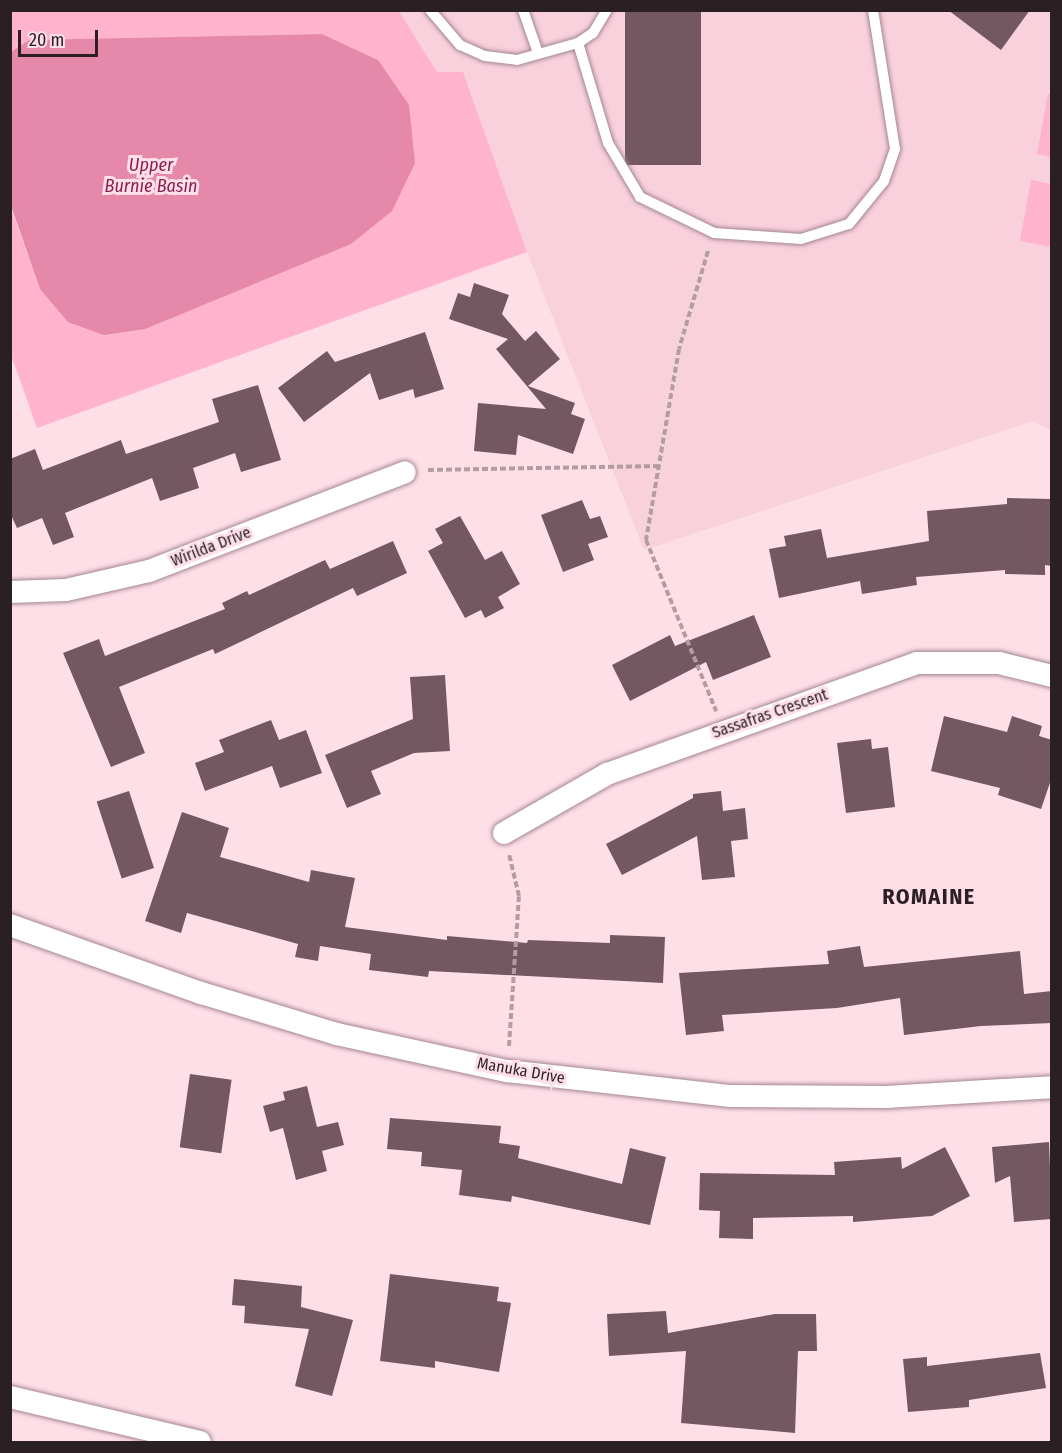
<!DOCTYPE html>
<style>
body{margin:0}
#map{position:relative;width:1062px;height:1453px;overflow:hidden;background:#fedfe8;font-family:"Fira Sans Condensed",sans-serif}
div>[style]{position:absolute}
.built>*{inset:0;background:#f9d1dd}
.green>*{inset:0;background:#ffb3cc}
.water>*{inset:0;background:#e588a9}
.building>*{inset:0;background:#735861;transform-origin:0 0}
.path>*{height:4px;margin-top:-2px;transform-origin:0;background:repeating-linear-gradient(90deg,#b49ca3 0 6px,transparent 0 9px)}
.roads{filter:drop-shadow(0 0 2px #a48790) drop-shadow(0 0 2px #a48790)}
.lane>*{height:10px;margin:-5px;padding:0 5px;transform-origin:5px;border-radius:5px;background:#fff}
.street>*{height:22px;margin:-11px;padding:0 11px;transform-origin:11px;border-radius:11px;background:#fff}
span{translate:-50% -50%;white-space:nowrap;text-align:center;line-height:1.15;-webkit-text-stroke:6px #fedfe8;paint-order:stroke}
.street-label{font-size:16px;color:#2a1f23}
.water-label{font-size:18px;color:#8b1e50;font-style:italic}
.district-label{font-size:22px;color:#2a1f23;font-weight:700;letter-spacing:1.5px}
.frame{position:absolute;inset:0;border:12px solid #2a1f23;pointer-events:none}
.scale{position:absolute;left:18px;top:30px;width:80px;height:27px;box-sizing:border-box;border:3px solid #2a1f23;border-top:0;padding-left:8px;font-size:18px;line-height:21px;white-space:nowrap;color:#2a1f23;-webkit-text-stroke:4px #fedfe8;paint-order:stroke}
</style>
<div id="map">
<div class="built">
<div style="clip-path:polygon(399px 11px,1051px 11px,1051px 431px,1033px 421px,644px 550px,527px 252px,463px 73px,437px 72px)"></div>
</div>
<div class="green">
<div style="clip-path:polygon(11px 11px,399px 11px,437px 72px,463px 72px,527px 252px,37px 428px,11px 355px,10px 206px,40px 289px,378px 60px,322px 34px,29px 40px,11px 52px)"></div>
<div style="clip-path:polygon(1048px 94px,1051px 94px,1051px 157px,1037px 154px)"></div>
<div style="clip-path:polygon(1031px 180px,1051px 184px,1051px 247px,1020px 241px)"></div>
</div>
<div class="water">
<div style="clip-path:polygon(322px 34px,378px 60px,409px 105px,415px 163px,392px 211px,351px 244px,145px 329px,104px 335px,68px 322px,40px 289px,11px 206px,11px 52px,29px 40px)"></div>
</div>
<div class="building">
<div style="left:625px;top:10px;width:76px;height:155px"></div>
<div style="clip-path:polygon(948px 10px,1030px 10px,1001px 50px)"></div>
<div style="clip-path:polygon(474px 283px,509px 295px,502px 314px,525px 341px,536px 331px,560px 359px,528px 386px,575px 403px,571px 414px,585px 419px,573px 454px,518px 435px,516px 455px,474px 451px,478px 403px,546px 409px,496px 349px,508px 339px,449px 319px,458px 293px,470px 297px)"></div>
<div style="clip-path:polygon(425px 332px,444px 389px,415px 398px,413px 389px,379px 400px,370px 373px,304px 422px,278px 388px,327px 351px,335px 362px)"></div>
<div style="clip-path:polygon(258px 385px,281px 460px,241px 472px,235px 453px,193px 468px,199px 488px,160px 501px,152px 478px,65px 513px,74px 537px,53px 545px,42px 518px,17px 528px,10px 513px,10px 459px,35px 449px,43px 470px,121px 440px,126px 454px,219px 422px,212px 399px)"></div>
<div style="clip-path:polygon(1007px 498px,1052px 499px,1052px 566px,1045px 565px,1045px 575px,1005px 574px,1005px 570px,916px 577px,917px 585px,862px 594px,860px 581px,779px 598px,769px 549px,786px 546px,784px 536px,821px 529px,827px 558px,929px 541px,927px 511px,1007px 504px)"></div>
<div style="clip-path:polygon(582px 500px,590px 519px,600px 516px,608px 537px,588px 544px,594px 560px,563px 572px,541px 515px)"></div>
<div style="clip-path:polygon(460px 516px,485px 560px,502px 551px,520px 584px,498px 597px,504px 608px,485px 618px,481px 610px,465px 618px,428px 551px,443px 543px,435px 529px)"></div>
<div style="clip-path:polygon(393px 541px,407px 573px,357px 596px,353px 588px,215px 654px,213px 649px,119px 687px,145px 753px,111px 767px,63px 653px,99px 639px,105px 656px,225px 609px,222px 603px,247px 591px,249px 595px,325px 560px,330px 569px)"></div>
<div style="clip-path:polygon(754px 615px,771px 657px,713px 680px,706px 662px,630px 701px,612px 665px,670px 635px,675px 646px)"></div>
<div style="clip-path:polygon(445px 675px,450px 751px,414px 753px,371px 771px,381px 794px,347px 808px,325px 755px,413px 719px,410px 677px)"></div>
<div style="clip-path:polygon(944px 716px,1007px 732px,1012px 716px,1042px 726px,1039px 736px,1052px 740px,1052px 777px,1041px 809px,998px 795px,1000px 788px,931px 771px)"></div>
<div style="clip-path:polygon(271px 720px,279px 740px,306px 730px,322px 773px,280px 788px,272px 766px,205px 791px,195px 763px,224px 752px,219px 740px)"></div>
<div style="clip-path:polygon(871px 739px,872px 749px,888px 747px,895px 807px,846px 813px,837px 743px)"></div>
<div style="left:129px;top:791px;width:81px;height:34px;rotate:72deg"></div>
<div style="clip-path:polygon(721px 791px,723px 811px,745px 808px,748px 839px,731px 841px,735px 877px,702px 880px,697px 836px,622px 875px,606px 844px,693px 798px,693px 794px)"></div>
<div style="clip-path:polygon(182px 812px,229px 828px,220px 857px,309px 882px,311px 870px,355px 878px,345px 927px,447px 940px,447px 936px,527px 943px,528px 940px,610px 943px,610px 935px,665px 937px,663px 983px,429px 971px,428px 977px,369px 970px,371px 954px,320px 946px,318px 961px,295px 957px,298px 944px,187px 913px,181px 933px,145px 921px)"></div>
<div style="clip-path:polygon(860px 946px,864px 967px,1020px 951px,1024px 994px,1052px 991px,1052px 1023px,981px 1026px,904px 1035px,900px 998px,837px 1008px,722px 1015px,724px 1031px,686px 1035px,679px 973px,829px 964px,827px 951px)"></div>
<div style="left:190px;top:1074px;width:42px;height:74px;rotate:8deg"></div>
<div style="clip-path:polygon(307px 1086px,317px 1127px,338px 1122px,344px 1145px,322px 1151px,327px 1171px,296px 1180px,283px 1128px,270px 1132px,263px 1106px,285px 1100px,283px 1092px)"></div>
<div style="clip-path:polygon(390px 1118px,501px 1126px,499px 1143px,520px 1146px,518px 1158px,622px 1184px,630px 1148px,666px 1157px,650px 1225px,512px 1196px,511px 1202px,459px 1195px,462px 1170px,421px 1166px,422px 1152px,387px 1149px)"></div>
<div style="clip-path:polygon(1049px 1142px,1052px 1219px,1014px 1222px,1010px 1176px,995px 1183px,992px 1147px)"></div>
<div style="clip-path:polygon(945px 1147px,970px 1196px,932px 1216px,853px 1222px,853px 1216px,753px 1218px,753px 1239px,719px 1238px,720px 1211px,699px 1210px,700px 1173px,835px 1175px,834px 1162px,901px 1157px,902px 1169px)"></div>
<div style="clip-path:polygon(390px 1274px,499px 1287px,497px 1301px,511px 1303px,499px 1372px,435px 1361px,435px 1368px,380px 1361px)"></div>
<div style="clip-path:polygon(234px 1279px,302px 1286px,301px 1307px,353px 1320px,332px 1396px,295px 1386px,309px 1329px,244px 1323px,245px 1306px,232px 1305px)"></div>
<div style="clip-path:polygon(666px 1311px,668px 1333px,775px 1314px,816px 1314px,817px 1351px,798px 1351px,795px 1433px,681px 1423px,686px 1351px,609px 1356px,607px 1314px)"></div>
<div style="clip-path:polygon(1040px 1353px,1046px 1388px,969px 1400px,969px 1407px,908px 1412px,903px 1359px,927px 1357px,927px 1366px)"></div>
</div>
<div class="path">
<div style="left:708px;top:251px;width:102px;rotate:106.5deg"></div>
<div style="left:679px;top:349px;width:194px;rotate:99.8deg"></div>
<div style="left:646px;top:540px;width:185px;rotate:67.7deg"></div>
<div style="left:428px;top:470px;width:233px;rotate:-1deg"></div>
<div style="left:509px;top:1046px;width:150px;rotate:-86.2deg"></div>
<div style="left:519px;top:896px;width:43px;rotate:-103.4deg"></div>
</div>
<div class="roads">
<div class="lane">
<div style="left:430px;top:10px;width:46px;rotate:49.4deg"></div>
<div style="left:460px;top:45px;width:27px;rotate:24deg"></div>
<div style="left:485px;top:56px;width:32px;rotate:7deg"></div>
<div style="left:517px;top:60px;width:63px;rotate:-15.6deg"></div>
<div style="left:578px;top:43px;width:18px;rotate:-34deg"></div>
<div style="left:593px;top:33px;width:27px;rotate:-59deg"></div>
<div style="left:523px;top:10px;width:46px;rotate:70.8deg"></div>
<div style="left:578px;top:43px;width:104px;rotate:73.3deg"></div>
<div style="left:608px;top:143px;width:63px;rotate:59.3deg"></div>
<div style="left:640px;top:197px;width:82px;rotate:25.9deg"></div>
<div style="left:714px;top:233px;width:87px;rotate:3.9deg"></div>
<div style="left:801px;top:239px;width:50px;rotate:-17.4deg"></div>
<div style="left:849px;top:224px;width:55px;rotate:-50.9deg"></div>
<div style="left:884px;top:181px;width:34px;rotate:-71deg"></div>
<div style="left:895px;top:149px;width:141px;rotate:-99deg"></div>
</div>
<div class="street">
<div style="left:10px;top:592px;width:56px;rotate:-2deg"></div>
<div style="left:66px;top:590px;width:85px;rotate:-12.9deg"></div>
<div style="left:149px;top:571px;width:274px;rotate:-21.1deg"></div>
<div style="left:504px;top:833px;width:119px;rotate:-29.8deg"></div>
<div style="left:607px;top:774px;width:329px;rotate:-19.7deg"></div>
<div style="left:917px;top:663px;width:82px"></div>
<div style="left:999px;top:663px;width:55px;rotate:13.8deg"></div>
<div style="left:10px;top:925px;width:203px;rotate:19.6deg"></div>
<div style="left:201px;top:993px;width:142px;rotate:16.8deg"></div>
<div style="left:337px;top:1034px;width:174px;rotate:12.3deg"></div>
<div style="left:507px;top:1071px;width:225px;rotate:6.4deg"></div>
<div style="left:731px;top:1096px;width:155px;rotate:0.4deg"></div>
<div style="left:886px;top:1097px;width:166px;rotate:-3.4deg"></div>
<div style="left:10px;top:1397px;width:195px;rotate:13.3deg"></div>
</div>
</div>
<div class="street-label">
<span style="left:211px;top:547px;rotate:-21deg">Wirilda Drive</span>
<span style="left:770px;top:714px;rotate:-19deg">Sassafras Crescent</span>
<span style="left:521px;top:1071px;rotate:10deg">Manuka Drive</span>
</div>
<div class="water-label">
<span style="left:151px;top:176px">Upper<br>Burnie Basin</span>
</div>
<div class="district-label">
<span style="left:929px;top:897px">ROMAINE</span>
</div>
<div class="frame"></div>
<div class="scale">20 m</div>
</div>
